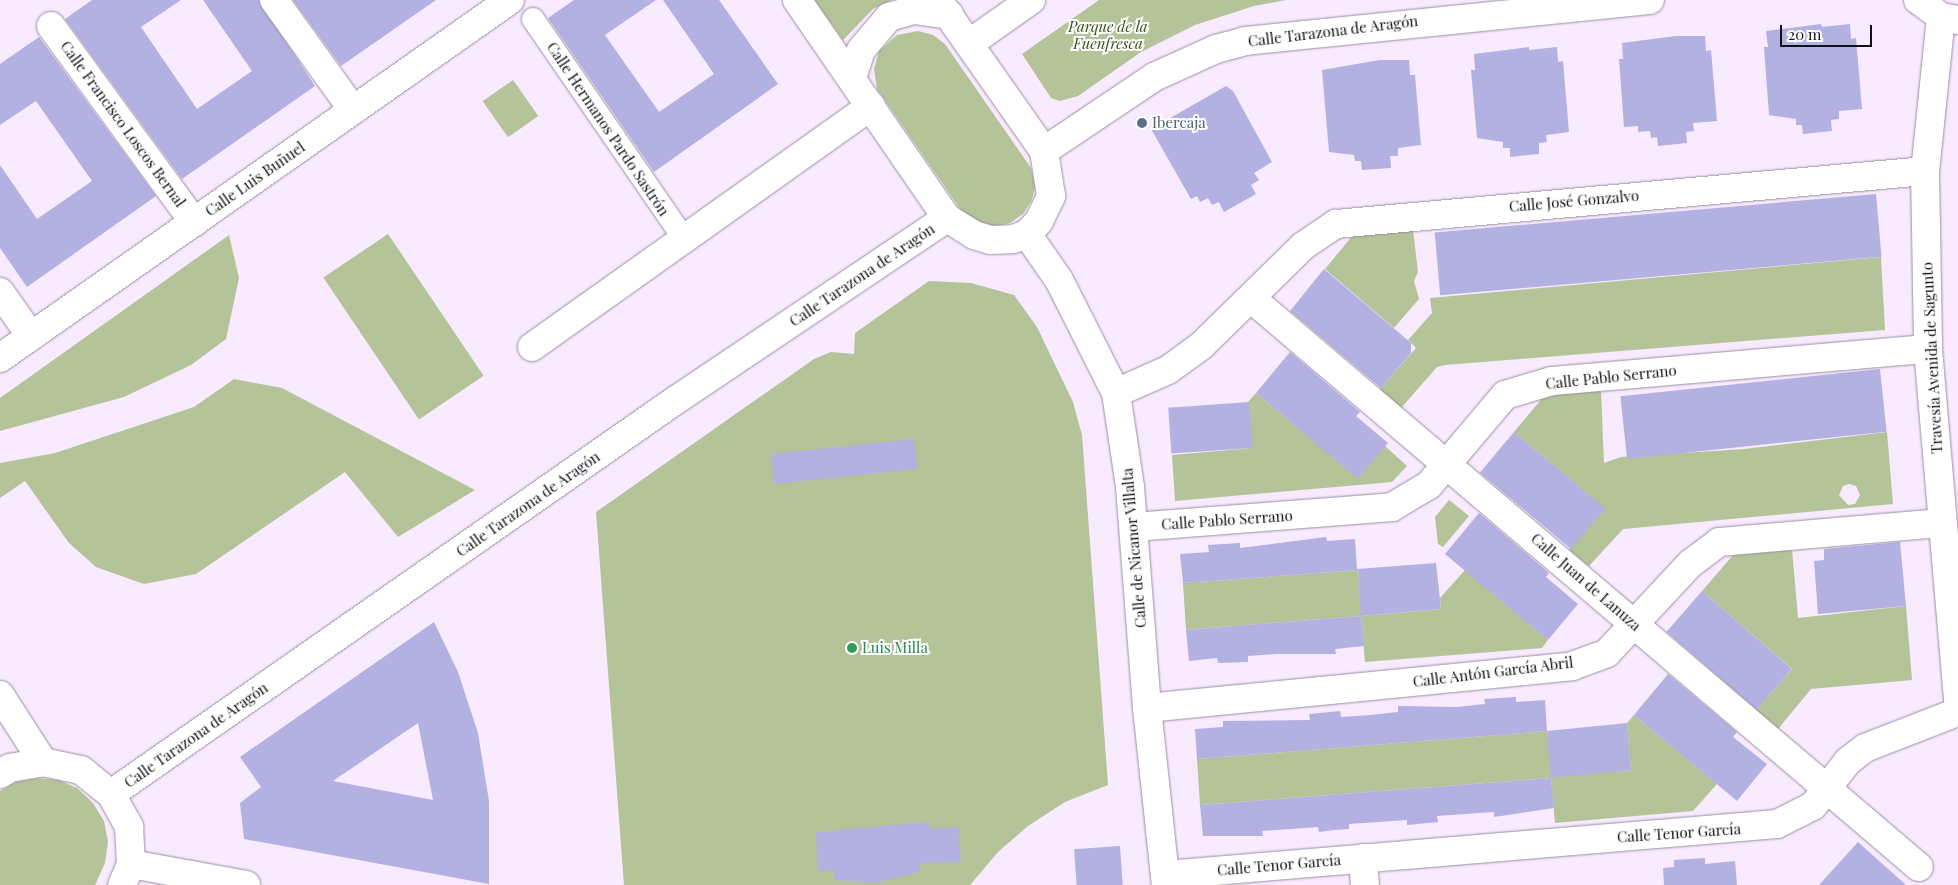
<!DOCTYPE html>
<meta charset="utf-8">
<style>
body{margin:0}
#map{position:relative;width:1958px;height:885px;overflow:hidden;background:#f8eaff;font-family:"Playfair Display",serif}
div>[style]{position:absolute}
.green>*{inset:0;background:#b4c498;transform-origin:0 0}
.building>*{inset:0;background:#b3b0e2;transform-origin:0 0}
.roads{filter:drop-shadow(0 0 1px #9a8ea0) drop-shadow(0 0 1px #9a8ea0)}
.pedestrian>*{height:22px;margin:-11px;padding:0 11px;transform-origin:11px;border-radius:11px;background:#fff}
.minor>*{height:28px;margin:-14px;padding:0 14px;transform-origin:14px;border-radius:14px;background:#fff}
.dots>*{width:14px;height:14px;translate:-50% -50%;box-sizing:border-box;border:2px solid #fdfdfd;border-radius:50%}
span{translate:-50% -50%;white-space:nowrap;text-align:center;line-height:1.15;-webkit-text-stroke:4px #fdfdfd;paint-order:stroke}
.park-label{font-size:15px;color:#3d4e17;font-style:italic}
.street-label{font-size:15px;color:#130f16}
.service-label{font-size:15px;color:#4e5e75}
.left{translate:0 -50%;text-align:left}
.leisure-label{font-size:15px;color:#27864d}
.scale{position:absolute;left:1780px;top:25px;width:92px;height:22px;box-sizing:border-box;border:2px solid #130f16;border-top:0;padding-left:6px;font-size:15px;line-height:18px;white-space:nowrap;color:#130f16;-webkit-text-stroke:4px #fdfdfd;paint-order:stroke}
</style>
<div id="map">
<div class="green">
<div style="clip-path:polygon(814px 0,892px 0,873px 9px,843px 40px)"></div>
<div style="clip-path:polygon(1099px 0,1286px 0,1254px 6px,1195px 25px,1141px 52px,1078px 96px,1060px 101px,1051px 98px,1022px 54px)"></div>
<div style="clip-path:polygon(918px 31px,933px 35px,945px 44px,1031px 168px,1035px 186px,1032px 200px,1023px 214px,1010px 223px,993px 227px,979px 224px,963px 213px,877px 89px,874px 69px,879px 51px,897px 35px)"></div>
<div style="left:513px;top:80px;width:44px;height:37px;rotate:55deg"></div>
<div style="clip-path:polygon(1413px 230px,1418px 272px,1414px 281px,1419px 299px,1394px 328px,1325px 269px,1353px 235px)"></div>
<div style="left:388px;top:234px;width:171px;height:78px;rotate:56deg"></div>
<div style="clip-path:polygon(229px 235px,239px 278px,226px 339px,191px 365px,124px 397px,0 431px,0 398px)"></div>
<div style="clip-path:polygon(1881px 257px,1885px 330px,1445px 365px,1437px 367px,1401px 408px,1379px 390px,1416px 348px,1408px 340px,1432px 313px,1430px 298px)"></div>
<div style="clip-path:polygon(929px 281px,971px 283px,1014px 295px,1037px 327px,1073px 402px,1082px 435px,1108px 785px,1065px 802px,1028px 826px,998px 852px,970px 885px,624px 885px,596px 512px,814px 359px,831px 352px,854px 354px,855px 333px)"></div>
<div style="clip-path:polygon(234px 379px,282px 388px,475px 490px,398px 537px,345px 472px,196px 574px,144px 584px,96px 567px,69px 543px,25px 481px,0 498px,0 463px,55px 453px,194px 407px)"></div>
<div style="clip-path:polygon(evenodd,1601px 390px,1604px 463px,1621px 457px,1744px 449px,1887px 432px,1893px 504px,1623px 529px,1589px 566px,1569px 550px,1604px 508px,1514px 432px,1545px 395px,1601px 390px,1849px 484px,1856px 486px,1860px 495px,1855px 504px,1848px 505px,1839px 495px,1843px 486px,1849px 484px)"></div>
<div style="clip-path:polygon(1256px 393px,1317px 444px,1385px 446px,1407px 466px,1392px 482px,1175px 501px,1172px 455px,1252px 448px,1248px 402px)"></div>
<div style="clip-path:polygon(1449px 500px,1469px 516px,1443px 547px,1438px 544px,1435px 517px)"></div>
<div style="clip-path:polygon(1792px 549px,1798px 618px,1906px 606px,1912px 680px,1811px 689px,1778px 729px,1756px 710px,1792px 669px,1702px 591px,1734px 554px)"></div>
<div style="clip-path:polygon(1358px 570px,1362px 616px,1441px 609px,1440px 598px,1465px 570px,1548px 640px,1542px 648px,1365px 662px,1361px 616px,1186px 630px,1183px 583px)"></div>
<div style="clip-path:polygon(1634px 715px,1717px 784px,1693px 811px,1555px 823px,1551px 778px,1200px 805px,1197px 759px,1547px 731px,1552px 777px,1631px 770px,1627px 723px)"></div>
<div style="clip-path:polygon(36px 778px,58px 780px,77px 788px,93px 803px,104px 821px,108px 842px,105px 863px,95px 885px,0 885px,0 791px,16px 782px)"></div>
</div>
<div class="building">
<div style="clip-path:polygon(92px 0,181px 0,141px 27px,197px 109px,252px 71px,203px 0,259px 0,315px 86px,182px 179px,65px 19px)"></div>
<div style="clip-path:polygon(293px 0,436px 0,341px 66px)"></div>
<div style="clip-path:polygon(574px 0,656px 0,605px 35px,659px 112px,714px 74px,663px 0,719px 0,778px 84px,654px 172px,548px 18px)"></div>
<div style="clip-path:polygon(1821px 24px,1822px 27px,1850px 24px,1851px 39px,1856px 38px,1862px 109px,1839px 111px,1839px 119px,1831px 120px,1832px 131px,1803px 134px,1802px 125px,1796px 125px,1796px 119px,1769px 115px,1764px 47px,1768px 47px,1766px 31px)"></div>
<div style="clip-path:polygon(1676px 36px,1705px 36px,1706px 51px,1711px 50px,1717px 121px,1693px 123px,1694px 131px,1686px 132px,1687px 143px,1658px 146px,1657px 137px,1651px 138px,1650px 131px,1638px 132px,1638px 126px,1624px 127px,1619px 59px,1623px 59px,1622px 43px)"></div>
<div style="clip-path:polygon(39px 37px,156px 196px,27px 287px,0 248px,0 165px,37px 219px,92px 181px,36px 101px,0 125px,0 64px)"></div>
<div style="clip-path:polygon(1529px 47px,1529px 50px,1557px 47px,1558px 62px,1563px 61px,1569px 132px,1546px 135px,1547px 142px,1539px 143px,1539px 154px,1510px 157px,1510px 148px,1503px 148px,1503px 142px,1477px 138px,1471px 70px,1475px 70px,1474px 54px)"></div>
<div style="clip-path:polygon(1380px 60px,1409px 60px,1410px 75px,1415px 75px,1421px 145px,1398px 148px,1398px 156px,1390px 156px,1391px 168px,1362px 170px,1361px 161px,1355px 161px,1354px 155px,1329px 152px,1322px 70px)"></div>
<div style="clip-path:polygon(1226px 86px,1233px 91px,1272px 162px,1254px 173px,1259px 180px,1251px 185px,1256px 194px,1224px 212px,1219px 202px,1212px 205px,1208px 198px,1200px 202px,1197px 196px,1191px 199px,1151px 129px)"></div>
<div style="left:1876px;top:194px;width:63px;height:443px;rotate:85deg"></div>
<div style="clip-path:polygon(1324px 269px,1411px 343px,1411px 353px,1381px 388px,1290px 311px)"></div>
<div style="clip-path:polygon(1290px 352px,1360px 412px,1356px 416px,1388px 443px,1358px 479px,1256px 393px)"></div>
<div style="left:1880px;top:369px;width:63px;height:261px;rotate:84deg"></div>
<div style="left:1249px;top:402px;width:46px;height:81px;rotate:86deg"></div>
<div style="left:1514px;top:432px;width:119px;height:53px;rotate:40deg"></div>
<div style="left:914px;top:439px;width:30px;height:144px;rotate:84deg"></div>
<div style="clip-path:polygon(1479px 513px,1549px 573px,1546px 577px,1578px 604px,1548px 640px,1445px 554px)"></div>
<div style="clip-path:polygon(1326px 537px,1327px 541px,1355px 539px,1357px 569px,1436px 563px,1441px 609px,1361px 616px,1358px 570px,1183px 583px,1180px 554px,1209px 552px,1208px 545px,1240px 543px,1240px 548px)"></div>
<div style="clip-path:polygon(1900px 542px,1906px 606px,1818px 614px,1814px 561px,1824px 560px,1824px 549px)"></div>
<div style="left:1702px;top:591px;width:119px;height:54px;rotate:41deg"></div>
<div style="clip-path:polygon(1361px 616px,1364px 646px,1335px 649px,1336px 654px,1276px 654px,1248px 656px,1248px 662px,1218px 663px,1217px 658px,1189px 661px,1186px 630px)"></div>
<div style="clip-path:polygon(evenodd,434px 622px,458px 672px,478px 733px,489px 801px,489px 884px,244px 839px,240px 803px,261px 787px,240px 757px,434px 622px,418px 723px,433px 800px,333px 781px,418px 723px)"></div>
<div style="clip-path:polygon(1668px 674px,1737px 732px,1733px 737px,1767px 764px,1737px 801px,1634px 715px)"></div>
<div style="clip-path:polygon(1516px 697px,1516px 702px,1545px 700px,1547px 731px,1197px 759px,1195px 729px,1223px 727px,1223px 721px,1310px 720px,1309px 714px,1340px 711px,1341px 717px,1370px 715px,1398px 712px,1398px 706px,1457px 707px,1485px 704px,1484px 699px)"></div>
<div style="clip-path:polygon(1627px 723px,1631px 770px,1551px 778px,1554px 808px,1494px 817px,1494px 812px,1437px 816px,1438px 822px,1407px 825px,1407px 820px,1349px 824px,1349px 829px,1334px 830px,1319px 832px,1318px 827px,1262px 831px,1263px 836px,1203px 836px,1200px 805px,1551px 778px,1547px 731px)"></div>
<div style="clip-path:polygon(929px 822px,930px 829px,958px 827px,961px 862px,920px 863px,919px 872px,877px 883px,834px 880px,835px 871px,818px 871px,816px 832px)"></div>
<div style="clip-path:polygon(1858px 842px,1906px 885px,1819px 885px)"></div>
<div style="left:1120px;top:846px;width:39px;height:46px;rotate:86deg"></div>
<div style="clip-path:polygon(1705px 858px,1705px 864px,1735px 861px,1737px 885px,1664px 885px,1663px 868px,1674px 867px,1674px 860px)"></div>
</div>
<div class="roads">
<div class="pedestrian">
<div style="left:533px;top:19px;width:267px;rotate:55.5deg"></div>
</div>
<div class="minor">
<div style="left:274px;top:0;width:135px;rotate:54.3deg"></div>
<div style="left:797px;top:0;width:265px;rotate:55.5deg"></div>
<div style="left:947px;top:218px;width:32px;rotate:32deg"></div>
<div style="left:974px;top:235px;width:17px;rotate:17deg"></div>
<div style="left:990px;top:240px;width:23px;rotate:-2deg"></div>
<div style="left:1013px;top:239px;width:15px;rotate:-20deg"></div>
<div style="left:1027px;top:234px;width:18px;rotate:-47deg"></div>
<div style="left:1039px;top:221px;width:28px;rotate:-64deg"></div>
<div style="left:1051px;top:196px;width:46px;rotate:-98.8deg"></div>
<div style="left:1044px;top:151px;width:184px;rotate:-125.1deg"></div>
<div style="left:1918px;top:0;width:29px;rotate:36deg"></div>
<div style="left:1941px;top:17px;width:17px;rotate:10deg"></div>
<div style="left:1941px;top:17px;width:155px;rotate:95.9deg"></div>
<div style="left:1925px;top:171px;width:178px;rotate:89deg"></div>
<div style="left:1928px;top:349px;width:352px;rotate:85.1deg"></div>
<div style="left:51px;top:26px;width:243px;rotate:53.9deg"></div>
<div style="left:970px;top:43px;width:75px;rotate:-35.2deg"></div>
<div style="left:852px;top:78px;width:29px;rotate:-72deg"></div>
<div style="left:861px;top:50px;width:43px;rotate:-49.7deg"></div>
<div style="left:889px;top:17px;width:26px;rotate:-16deg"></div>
<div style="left:914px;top:10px;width:36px;rotate:8deg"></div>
<div style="left:1044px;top:151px;width:133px;rotate:-33.9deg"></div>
<div style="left:1154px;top:77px;width:68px;rotate:-24.3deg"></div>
<div style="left:1216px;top:49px;width:30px;rotate:-15deg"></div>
<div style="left:1245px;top:41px;width:407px;rotate:-5.8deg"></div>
<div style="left:1027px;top:234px;width:56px;rotate:55.2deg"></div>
<div style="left:1059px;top:280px;width:127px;rotate:63.2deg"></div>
<div style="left:1116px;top:393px;width:95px;rotate:81.5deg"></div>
<div style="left:1130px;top:487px;width:222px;rotate:85.6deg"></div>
<div style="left:1147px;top:708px;width:178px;rotate:83.9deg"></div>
<div style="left:0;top:292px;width:54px;rotate:54.8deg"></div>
<div style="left:1252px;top:299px;width:876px;rotate:40.42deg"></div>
<div style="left:532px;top:347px;width:416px;rotate:-35.4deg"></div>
<div style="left:0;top:358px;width:623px;rotate:-35.07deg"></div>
<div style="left:1116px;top:393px;width:57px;rotate:-23.9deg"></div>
<div style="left:1168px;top:370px;width:41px;rotate:-36deg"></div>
<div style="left:1201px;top:346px;width:143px;rotate:-44.4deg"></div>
<div style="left:1303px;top:246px;width:40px;rotate:-34deg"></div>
<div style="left:1336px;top:224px;width:591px;rotate:-5.14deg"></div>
<div style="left:1134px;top:527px;width:259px;rotate:-4.4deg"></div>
<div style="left:1392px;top:507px;width:43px;rotate:-30.7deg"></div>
<div style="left:1429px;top:485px;width:118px;rotate:-49.8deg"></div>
<div style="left:1505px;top:395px;width:49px;rotate:-16.6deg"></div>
<div style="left:1552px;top:381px;width:377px;rotate:-4.9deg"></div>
<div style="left:0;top:695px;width:80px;rotate:57.3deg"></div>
<div style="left:1147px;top:708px;width:427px;rotate:-5.6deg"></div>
<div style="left:1572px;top:666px;width:37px;rotate:-20deg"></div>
<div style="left:1607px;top:653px;width:122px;rotate:-47deg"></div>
<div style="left:1690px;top:564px;width:36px;rotate:-37deg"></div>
<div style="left:1719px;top:542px;width:224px;rotate:-4.9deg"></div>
<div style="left:0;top:774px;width:12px;rotate:-31deg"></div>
<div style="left:10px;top:768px;width:34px;rotate:-10deg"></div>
<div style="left:43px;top:762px;width:39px;rotate:12deg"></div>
<div style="left:81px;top:770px;width:38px;rotate:39deg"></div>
<div style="left:111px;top:794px;width:38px;rotate:61deg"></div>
<div style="left:129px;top:827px;width:37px;rotate:87deg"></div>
<div style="left:131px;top:864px;width:23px;rotate:113deg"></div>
<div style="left:111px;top:794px;width:689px;rotate:-34.89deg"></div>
<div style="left:676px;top:400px;width:326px;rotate:-33.9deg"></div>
<div style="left:1363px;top:858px;width:27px;rotate:86deg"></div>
<div style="left:131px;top:864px;width:117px;rotate:10.3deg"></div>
<div style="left:1166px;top:875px;width:613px;rotate:-4.77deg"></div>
<div style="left:1777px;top:824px;width:40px;rotate:-26.6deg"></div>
<div style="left:1813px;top:806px;width:57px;rotate:-52.1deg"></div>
<div style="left:1848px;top:761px;width:21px;rotate:-37deg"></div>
<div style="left:1865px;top:748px;width:100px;rotate:-21.2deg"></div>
</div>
</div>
<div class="dots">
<div style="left:1142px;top:123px;background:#5c6f8a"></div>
<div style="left:852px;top:648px;background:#2e9e5b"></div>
</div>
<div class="park-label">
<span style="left:1108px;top:35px">Parque de la<br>Fuenfresca</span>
</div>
<div class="street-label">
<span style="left:1333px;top:31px;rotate:-7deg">Calle Tarazona de Aragón</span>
<span style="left:123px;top:124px;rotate:54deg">Calle Francisco Loscos Bernal</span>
<span style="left:608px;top:129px;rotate:56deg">Calle Hermanos Pardo Sastrón</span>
<span style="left:255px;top:179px;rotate:-35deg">Calle Luis Buñuel</span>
<span style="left:1574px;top:201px;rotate:-5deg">Calle José Gonzalvo</span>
<span style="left:862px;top:275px;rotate:-34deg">Calle Tarazona de Aragón</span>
<span style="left:1932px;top:358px;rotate:-93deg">Travesía Avenida de Sagunto</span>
<span style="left:1611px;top:377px;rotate:-6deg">Calle Pablo Serrano</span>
<span style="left:528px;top:504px;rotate:-35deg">Calle Tarazona de Aragón</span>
<span style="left:1227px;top:520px;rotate:-4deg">Calle Pablo Serrano</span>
<span style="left:1134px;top:548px;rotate:-95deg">Calle de Nicanor Villalta</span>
<span style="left:1586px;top:582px;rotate:41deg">Calle Juan de Lanuza</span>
<span style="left:1493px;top:672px;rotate:-7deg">Calle Antón García Abril</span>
<span style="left:196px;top:735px;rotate:-35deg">Calle Tarazona de Aragón</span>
<span style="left:1679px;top:833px;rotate:-4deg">Calle Tenor García</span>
<span style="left:1279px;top:865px;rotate:-5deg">Calle Tenor García</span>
</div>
<div class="service-label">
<span class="left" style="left:1152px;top:123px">Ibercaja</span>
</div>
<div class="leisure-label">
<span class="left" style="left:862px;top:648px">Luis Milla</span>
</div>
<div class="scale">20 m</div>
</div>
